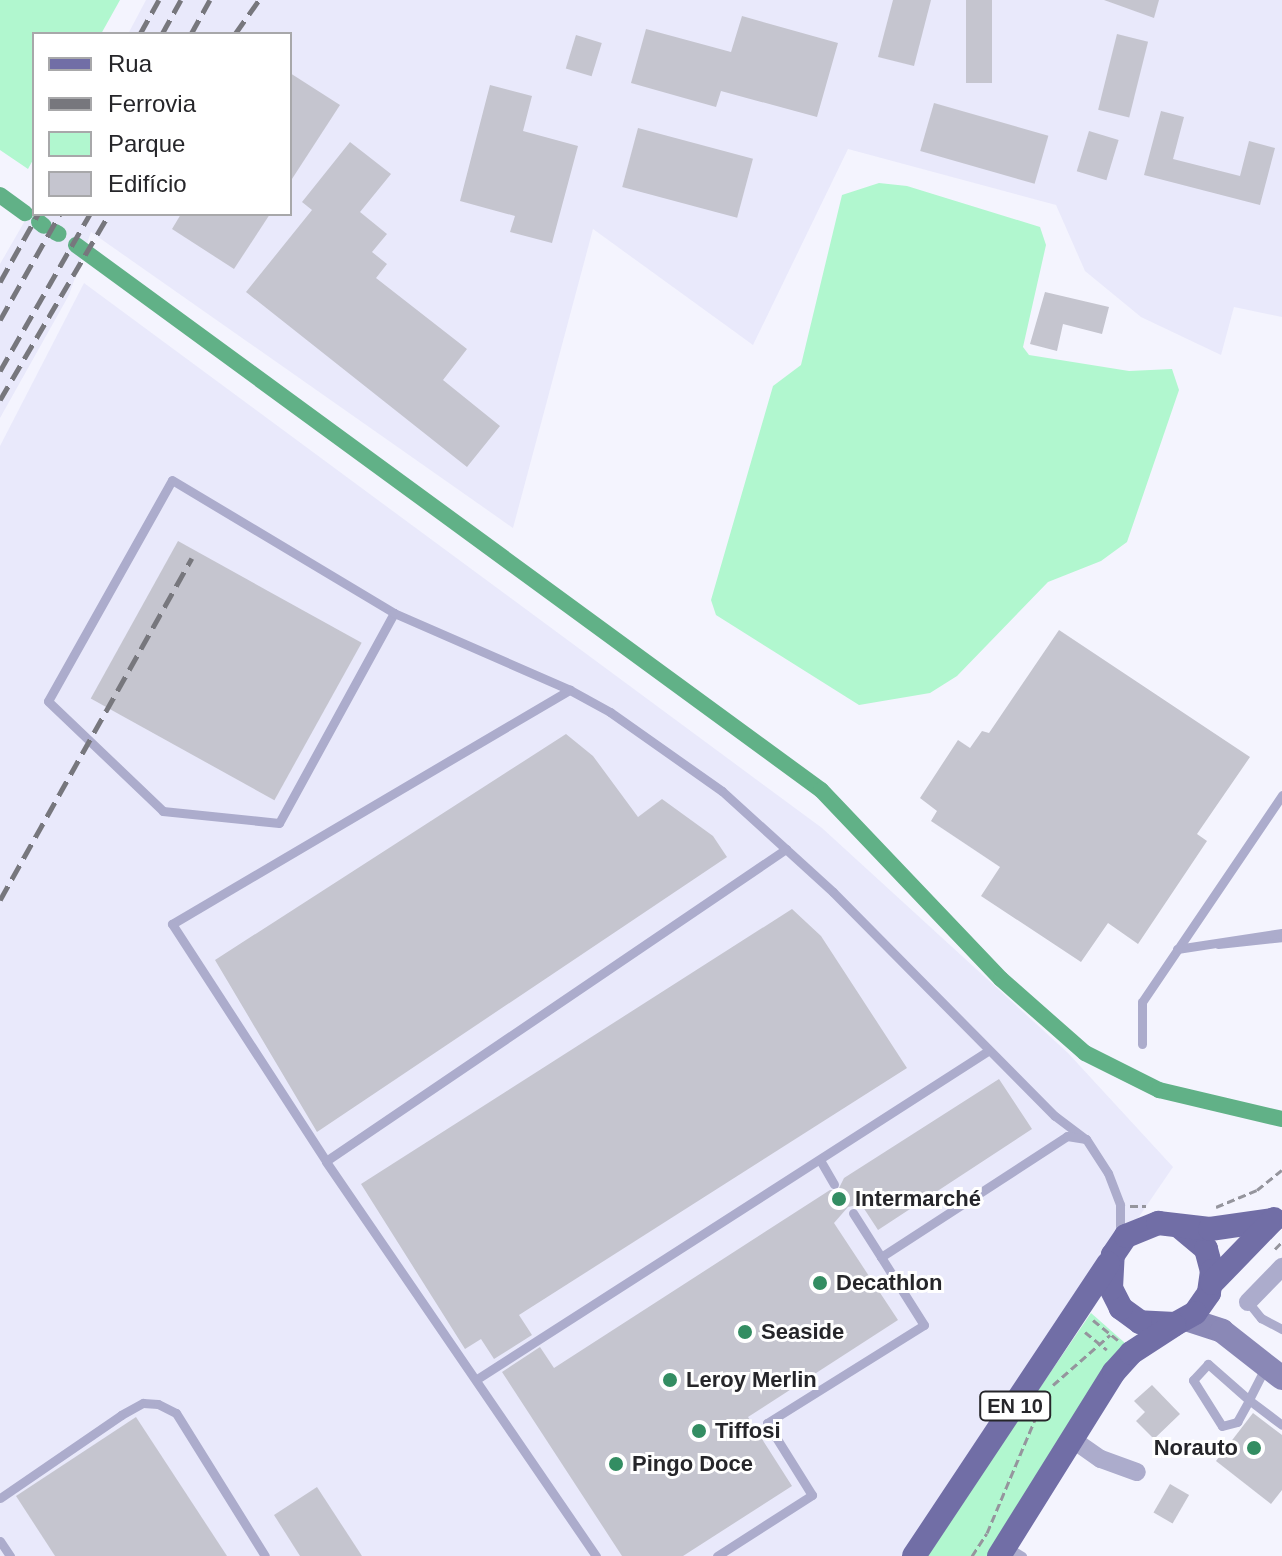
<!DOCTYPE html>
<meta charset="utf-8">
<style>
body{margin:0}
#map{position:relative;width:1282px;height:1556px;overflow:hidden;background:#f4f4fe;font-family:Helvetica,sans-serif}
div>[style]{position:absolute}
.built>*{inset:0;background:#e9e9fb}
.green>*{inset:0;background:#b1f7cf}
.canal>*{height:16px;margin:-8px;padding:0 8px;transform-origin:8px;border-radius:8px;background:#61b187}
.building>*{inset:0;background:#c5c5cf;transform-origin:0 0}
.path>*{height:3px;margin-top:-1.5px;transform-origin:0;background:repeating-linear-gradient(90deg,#95959d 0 8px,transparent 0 12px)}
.service>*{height:9px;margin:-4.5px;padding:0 4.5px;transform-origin:4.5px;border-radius:4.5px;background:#acaccc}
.minor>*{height:18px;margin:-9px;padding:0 9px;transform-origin:9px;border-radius:9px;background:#acaccc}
.secondary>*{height:24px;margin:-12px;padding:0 12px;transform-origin:12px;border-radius:12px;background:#8a88b6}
.primary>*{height:24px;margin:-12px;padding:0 12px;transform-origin:12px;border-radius:12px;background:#716ea6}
.rail>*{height:5px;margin-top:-2.5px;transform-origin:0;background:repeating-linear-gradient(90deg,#77777d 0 16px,transparent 0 24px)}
.dots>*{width:22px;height:22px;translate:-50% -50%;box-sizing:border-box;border:4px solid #fff;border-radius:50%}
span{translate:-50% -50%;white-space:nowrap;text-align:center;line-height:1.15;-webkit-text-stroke:6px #fff;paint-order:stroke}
.shield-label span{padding:2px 6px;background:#fff;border:2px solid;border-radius:6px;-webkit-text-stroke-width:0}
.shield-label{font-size:20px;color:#26262a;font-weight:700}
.poi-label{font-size:22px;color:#26262a;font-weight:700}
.left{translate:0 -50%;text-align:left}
.right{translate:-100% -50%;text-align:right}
.legend{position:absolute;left:32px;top:32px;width:260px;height:184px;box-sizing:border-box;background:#fff;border:2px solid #a8a8aa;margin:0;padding:10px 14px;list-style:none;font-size:24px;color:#26262a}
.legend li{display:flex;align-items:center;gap:16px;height:40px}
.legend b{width:40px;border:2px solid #a8a8aa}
</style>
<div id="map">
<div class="built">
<div style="clip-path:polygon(146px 0,1282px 0,1282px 317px,1234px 307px,1221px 355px,1141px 317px,1085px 271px,1056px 205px,848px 149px,753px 345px,593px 229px,513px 528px,91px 232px,69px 295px,0 418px,0 264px,34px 205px,34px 214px,290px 214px,290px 34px,128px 34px)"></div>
<div style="clip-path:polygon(84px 283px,822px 828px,1068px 1053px,1173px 1167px,907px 1556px,0 1556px,0 446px)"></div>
</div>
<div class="green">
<div style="clip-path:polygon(0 0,120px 0,101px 34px,34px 34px,34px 158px,28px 169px,0 150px)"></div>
<div style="clip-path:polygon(879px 183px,907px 186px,1040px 227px,1046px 245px,1023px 347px,1029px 355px,1129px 371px,1172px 369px,1179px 390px,1127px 542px,1101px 561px,1048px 582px,957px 676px,930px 693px,859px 705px,716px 615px,711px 600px,773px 386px,801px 365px,842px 195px)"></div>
<div style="clip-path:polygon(1091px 1313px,1125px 1343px,990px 1556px,925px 1556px)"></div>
</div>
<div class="canal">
<div style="left:0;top:195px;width:31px;rotate:36deg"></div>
<div style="left:39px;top:222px;width:6px;rotate:39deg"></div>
<div style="left:55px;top:232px;width:4px;rotate:27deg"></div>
<div style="left:76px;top:245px;width:923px;rotate:36.19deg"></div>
<div style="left:821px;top:790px;width:261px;rotate:46.4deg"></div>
<div style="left:1001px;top:979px;width:112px;rotate:41.4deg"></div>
<div style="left:1085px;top:1053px;width:83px;rotate:26.6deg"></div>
<div style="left:1159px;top:1090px;width:126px;rotate:13.3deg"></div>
</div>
<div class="building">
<div style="clip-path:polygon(893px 0,931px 0,914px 66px,878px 57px)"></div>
<div style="left:966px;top:0;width:26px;height:83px"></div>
<div style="clip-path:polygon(1104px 0,1159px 0,1154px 18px)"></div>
<div style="clip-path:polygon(742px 16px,838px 43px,817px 117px,721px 91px,716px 107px,631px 83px,646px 29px,731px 52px)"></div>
<div style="left:1117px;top:34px;width:32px;height:78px;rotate:14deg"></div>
<div style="left:576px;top:35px;width:27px;height:35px;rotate:17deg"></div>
<div style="clip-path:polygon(290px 73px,340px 105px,290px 182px)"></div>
<div style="clip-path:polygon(490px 85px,532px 96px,523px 131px,578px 146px,552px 243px,510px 232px,515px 216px,460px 201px)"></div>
<div style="left:934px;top:103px;width:119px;height:50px;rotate:16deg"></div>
<div style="clip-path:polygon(1161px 111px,1184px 117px,1173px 159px,1240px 176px,1249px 141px,1275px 148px,1260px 205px,1144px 175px)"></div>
<div style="left:638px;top:128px;width:119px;height:61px;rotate:15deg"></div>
<div style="left:1089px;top:131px;width:31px;height:42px;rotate:17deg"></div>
<div style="clip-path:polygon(350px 142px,391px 174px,360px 212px,387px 234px,372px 252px,387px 264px,376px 278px,467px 349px,443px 380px,500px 426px,467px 467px,246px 292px,312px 210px,302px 202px)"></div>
<div style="clip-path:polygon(181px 214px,270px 214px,234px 269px,172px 229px)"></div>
<div style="clip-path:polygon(1045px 292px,1109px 307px,1102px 334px,1063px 324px,1057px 351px,1030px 344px)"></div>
<div style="left:178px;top:541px;width:210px;height:180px;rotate:29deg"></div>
<div style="clip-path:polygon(1059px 630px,1250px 757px,1197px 834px,1207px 841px,1138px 944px,1108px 923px,1081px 962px,981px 896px,1000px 867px,931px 821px,937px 811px,920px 798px,958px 740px,970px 748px,982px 731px,989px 733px)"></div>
<div style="clip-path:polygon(566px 734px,593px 756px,638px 817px,662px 799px,713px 836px,727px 857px,317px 1132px,215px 960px)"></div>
<div style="clip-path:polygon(792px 909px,821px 936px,907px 1068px,519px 1315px,532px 1335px,494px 1359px,481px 1339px,465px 1349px,361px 1184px)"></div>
<div style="clip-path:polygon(999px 1079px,1032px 1129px,878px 1230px,861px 1204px,848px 1207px,834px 1223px,898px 1320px,748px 1417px,792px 1486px,683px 1556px,622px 1556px,502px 1372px,540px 1347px,554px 1368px,830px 1190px,838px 1190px,844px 1178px)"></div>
<div style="clip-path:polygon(1152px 1385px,1180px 1414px,1154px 1439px,1136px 1421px,1145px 1412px,1134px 1401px)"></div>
<div style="clip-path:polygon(1253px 1413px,1282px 1435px,1282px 1490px,1271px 1504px,1216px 1461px)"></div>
<div style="clip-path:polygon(136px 1417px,227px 1556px,55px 1556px,16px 1496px)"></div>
<div style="left:1170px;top:1484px;width:22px;height:33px;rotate:30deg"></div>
<div style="clip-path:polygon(317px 1487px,362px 1556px,300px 1556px,274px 1515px)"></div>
</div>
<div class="path">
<div style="left:1130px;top:1206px;width:16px"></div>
<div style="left:1216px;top:1207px;width:44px;rotate:-22.5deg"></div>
<div style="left:1257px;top:1190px;width:32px;rotate:-39deg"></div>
<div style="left:1275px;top:1249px;width:10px;rotate:-45deg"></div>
<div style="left:1093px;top:1320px;width:32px;rotate:39deg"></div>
<div style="left:1085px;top:1332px;width:28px;rotate:39deg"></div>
<div style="left:1053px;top:1385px;width:76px;rotate:-41.3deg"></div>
<div style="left:972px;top:1556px;width:27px;rotate:-57deg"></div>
<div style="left:987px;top:1533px;width:147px;rotate:-67.1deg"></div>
</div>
<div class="service">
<div style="left:394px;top:613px;width:239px;rotate:118.7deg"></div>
<div style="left:279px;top:823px;width:117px;rotate:-174.1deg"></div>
<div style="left:163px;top:811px;width:159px;rotate:-136.3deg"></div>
<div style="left:48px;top:701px;width:253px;rotate:-60.7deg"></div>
<div style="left:172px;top:480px;width:259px;rotate:30.9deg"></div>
<div style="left:394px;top:613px;width:192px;rotate:23.6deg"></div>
<div style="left:1218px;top:944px;width:64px;rotate:-6.2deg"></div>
<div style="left:1177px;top:949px;width:106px;rotate:-8.7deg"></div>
<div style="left:1142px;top:1044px;width:42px;rotate:-90deg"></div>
<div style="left:1142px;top:1002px;width:250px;rotate:-55.9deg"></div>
<div style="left:820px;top:1160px;width:28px;rotate:60deg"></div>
<div style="left:326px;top:1161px;width:556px;rotate:-34.15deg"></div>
<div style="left:853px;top:1213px;width:52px;rotate:57.5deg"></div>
<div style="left:1248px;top:1302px;width:21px;rotate:51deg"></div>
<div style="left:1261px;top:1318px;width:24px;rotate:28deg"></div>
<div style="left:1266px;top:1366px;width:38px;rotate:117deg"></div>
<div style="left:1249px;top:1400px;width:55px;rotate:-138.7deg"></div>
<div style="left:1208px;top:1364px;width:22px;rotate:133deg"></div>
<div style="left:1193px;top:1380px;width:54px;rotate:57.8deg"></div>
<div style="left:1222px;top:1426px;width:16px;rotate:-15deg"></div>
<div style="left:1237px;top:1422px;width:25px;rotate:-61deg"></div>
<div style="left:1249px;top:1400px;width:41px;rotate:37.1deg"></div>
<div style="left:477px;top:1379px;width:607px;rotate:-32.7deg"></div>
<div style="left:0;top:1498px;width:147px;rotate:-34.4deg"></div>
<div style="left:121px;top:1415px;width:25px;rotate:-29deg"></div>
<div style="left:143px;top:1403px;width:15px;rotate:4deg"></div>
<div style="left:158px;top:1404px;width:20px;rotate:27deg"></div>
<div style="left:176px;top:1413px;width:168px;rotate:58.1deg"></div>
<div style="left:0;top:1541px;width:18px;rotate:56deg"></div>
<div style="left:1006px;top:1546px;width:19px;rotate:32deg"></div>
<div style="left:596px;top:1556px;width:478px;rotate:-124.4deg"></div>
<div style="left:326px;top:1161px;width:283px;rotate:-123deg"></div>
<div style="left:172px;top:924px;width:462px;rotate:-30.5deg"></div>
<div style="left:570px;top:690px;width:46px;rotate:28.8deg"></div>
<div style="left:610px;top:712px;width:137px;rotate:35.2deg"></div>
<div style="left:722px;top:791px;width:150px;rotate:42.3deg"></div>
<div style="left:833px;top:892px;width:315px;rotate:45.3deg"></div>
<div style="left:1055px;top:1116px;width:39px;rotate:37deg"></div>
<div style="left:717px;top:1556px;width:113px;rotate:-32.7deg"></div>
<div style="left:812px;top:1495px;width:85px;rotate:-122deg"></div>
<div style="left:767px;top:1423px;width:185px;rotate:-32deg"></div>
<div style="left:924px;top:1325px;width:80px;rotate:-122.3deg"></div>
<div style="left:881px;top:1257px;width:222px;rotate:-33deg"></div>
<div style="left:1067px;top:1136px;width:19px;rotate:9deg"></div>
<div style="left:1086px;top:1139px;width:40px;rotate:57.1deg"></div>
<div style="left:1108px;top:1173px;width:34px;rotate:69deg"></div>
<div style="left:1120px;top:1205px;width:31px;rotate:90deg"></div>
</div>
<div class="minor">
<div style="left:1248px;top:1302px;width:49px;rotate:-45.8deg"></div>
<div style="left:1072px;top:1439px;width:35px;rotate:35deg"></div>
<div style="left:1101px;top:1459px;width:38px;rotate:20deg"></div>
</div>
<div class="secondary">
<div style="left:1186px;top:1319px;width:38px;rotate:18deg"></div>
<div style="left:1222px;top:1331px;width:76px;rotate:38.1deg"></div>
</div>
<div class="primary">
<div style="left:1180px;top:1227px;width:34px;rotate:40deg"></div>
<div style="left:1206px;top:1249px;width:23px;rotate:75deg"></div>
<div style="left:1212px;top:1271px;width:22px;rotate:98deg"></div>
<div style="left:1209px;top:1293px;width:24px;rotate:125deg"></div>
<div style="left:1195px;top:1313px;width:23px;rotate:151deg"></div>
<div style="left:1175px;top:1324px;width:35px;rotate:-177deg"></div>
<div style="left:1140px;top:1322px;width:24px;rotate:-144deg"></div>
<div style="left:1121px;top:1308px;width:22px;rotate:-117deg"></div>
<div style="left:1111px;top:1288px;width:33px;rotate:-87deg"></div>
<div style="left:1113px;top:1255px;width:23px;rotate:-56deg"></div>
<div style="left:1126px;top:1236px;width:35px;rotate:-22deg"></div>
<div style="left:1158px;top:1223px;width:52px;rotate:6.6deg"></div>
<div style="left:1210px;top:1229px;width:64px;rotate:-8.1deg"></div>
<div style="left:1212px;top:1283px;width:89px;rotate:-45.9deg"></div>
<div style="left:914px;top:1556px;width:351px;rotate:-56.4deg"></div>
<div style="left:999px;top:1556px;width:217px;rotate:-58deg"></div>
<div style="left:1114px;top:1372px;width:25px;rotate:-48deg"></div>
<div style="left:1131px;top:1353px;width:51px;rotate:-33.1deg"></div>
</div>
<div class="rail">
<div style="left:140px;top:34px;width:39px;rotate:-61deg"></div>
<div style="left:162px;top:34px;width:39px;rotate:-61deg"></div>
<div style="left:191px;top:34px;width:39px;rotate:-61deg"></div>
<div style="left:235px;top:34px;width:42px;rotate:-54.8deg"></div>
<div style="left:0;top:282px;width:78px;rotate:-60.8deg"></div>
<div style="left:0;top:320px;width:122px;rotate:-60.5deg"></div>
<div style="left:0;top:371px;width:181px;rotate:-60.2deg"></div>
<div style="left:0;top:400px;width:216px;rotate:-59.6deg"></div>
<div style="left:0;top:900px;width:392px;rotate:-60.7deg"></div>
</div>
<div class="dots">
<div style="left:839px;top:1199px;background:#338d62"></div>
<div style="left:820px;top:1283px;background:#338d62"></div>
<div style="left:745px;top:1332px;background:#338d62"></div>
<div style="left:670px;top:1380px;background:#338d62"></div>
<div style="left:699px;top:1431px;background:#338d62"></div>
<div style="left:1254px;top:1448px;background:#338d62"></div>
<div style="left:616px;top:1464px;background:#338d62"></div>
</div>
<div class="shield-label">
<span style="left:1015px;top:1406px">EN 10</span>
</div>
<div class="poi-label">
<span class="left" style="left:855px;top:1199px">Intermarché</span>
<span class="left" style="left:836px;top:1283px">Decathlon</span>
<span class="left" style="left:761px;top:1332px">Seaside</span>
<span class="left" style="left:686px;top:1380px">Leroy Merlin</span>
<span class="left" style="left:715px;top:1431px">Tiffosi</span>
<span class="right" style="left:1238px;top:1448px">Norauto</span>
<span class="left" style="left:632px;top:1464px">Pingo Doce</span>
</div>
<ul class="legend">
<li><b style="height:10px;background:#716ea6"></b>Rua</li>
<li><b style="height:10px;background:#77777d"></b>Ferrovia</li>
<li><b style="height:22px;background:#b1f7cf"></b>Parque</li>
<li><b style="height:22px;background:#c5c5cf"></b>Edifício</li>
</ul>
</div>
